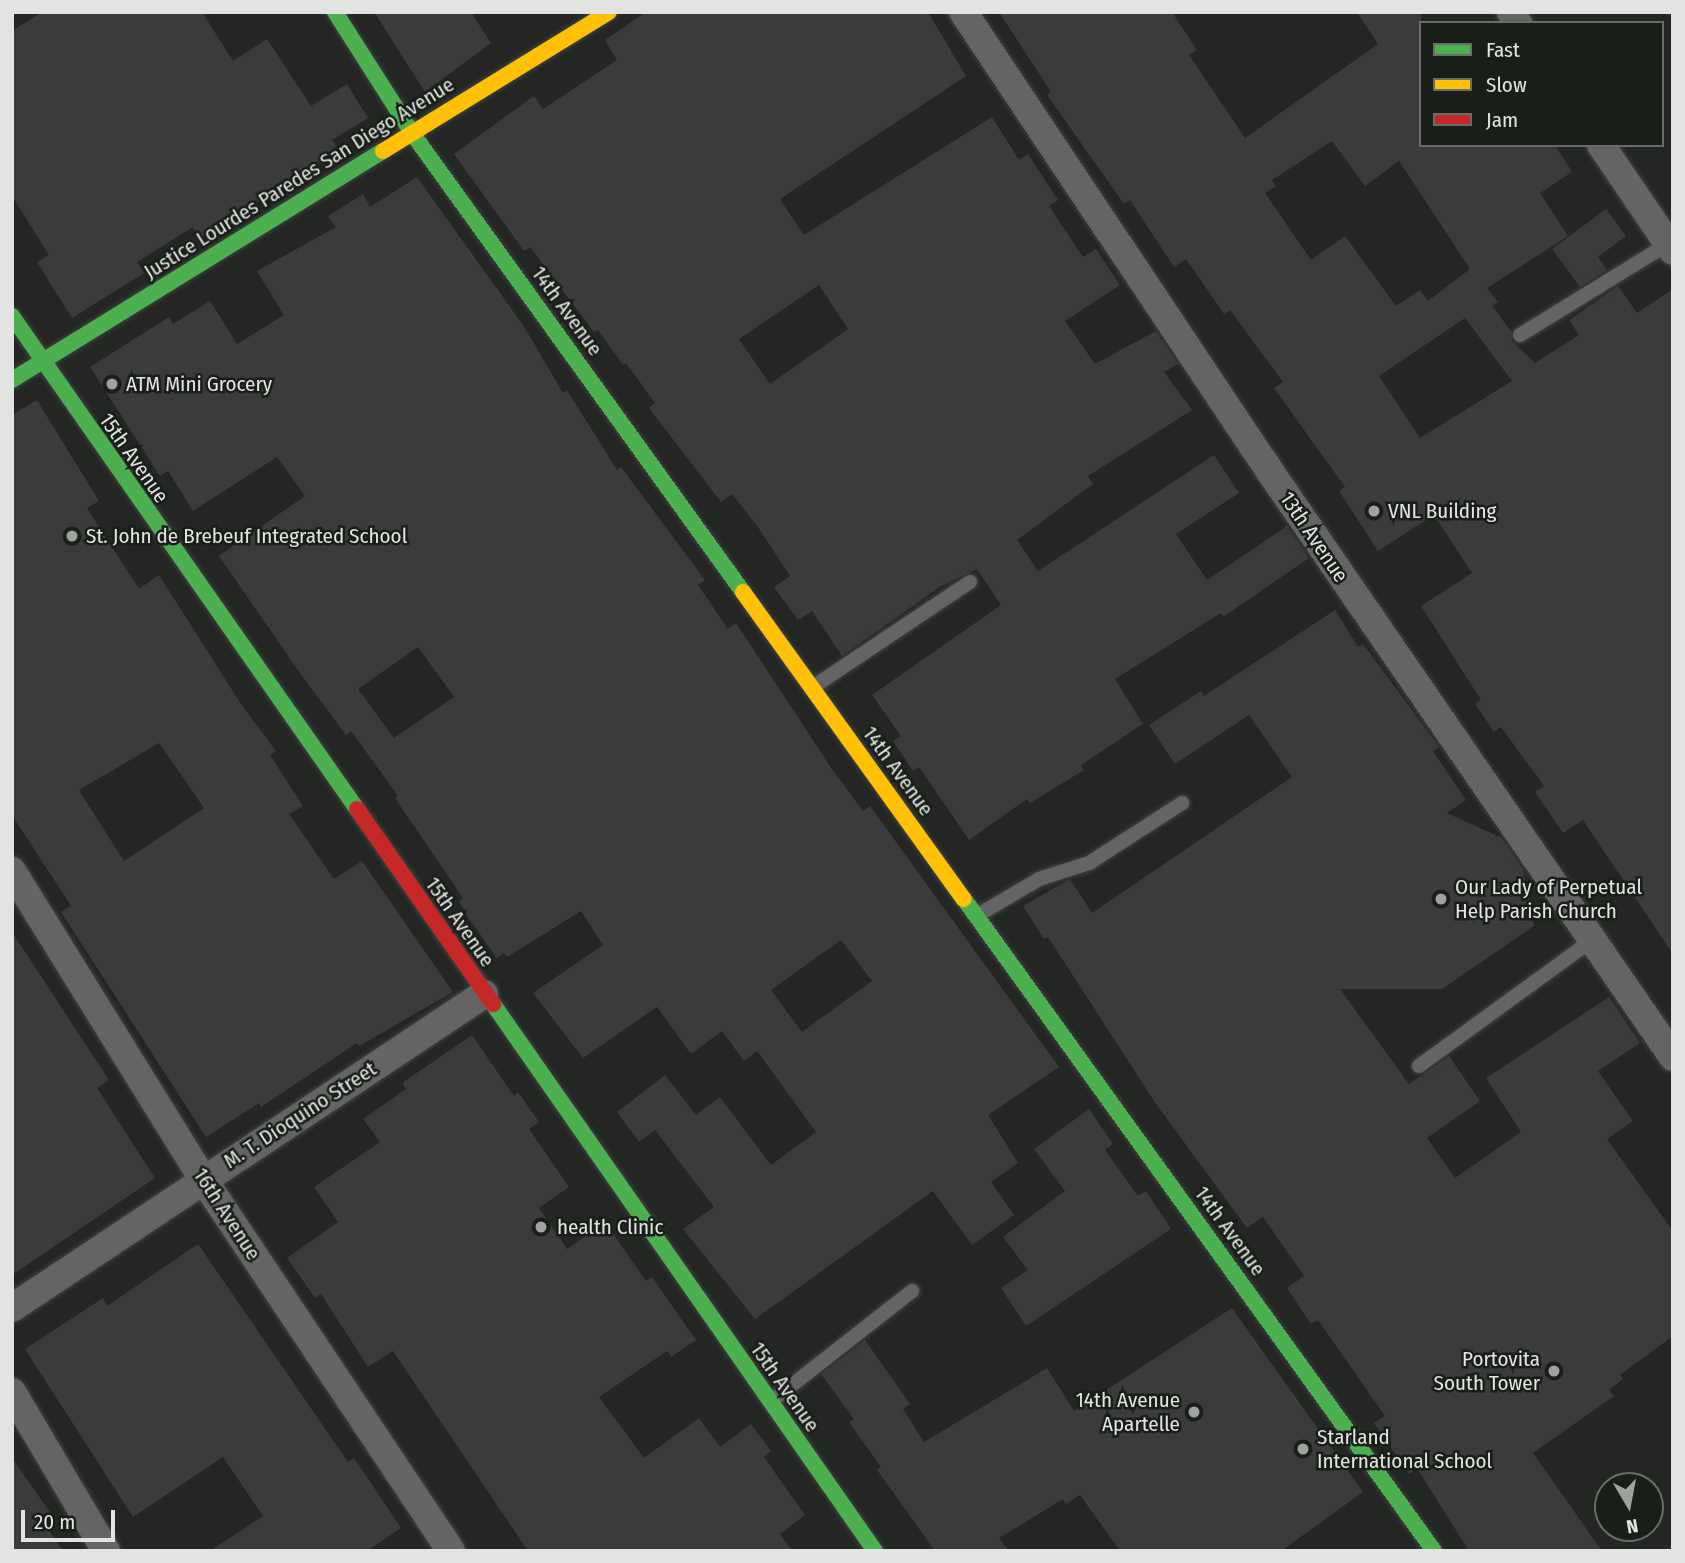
<!DOCTYPE html>
<style>
body{margin:0}
#map{position:relative;width:1685px;height:1563px;overflow:hidden;background:#242624;font-family:"Fira Sans Condensed",sans-serif}
div>[style]{position:absolute}
.building>*{inset:0;background:#3a3b3a}
.roads{filter:drop-shadow(0 0 2px #3f423f) drop-shadow(0 0 2px #3f423f)}
.lane>*{height:14px;margin:-7px;padding:0 7px;transform-origin:7px;border-radius:7px;background:#636463}
.street>*{height:28px;margin:-14px;padding:0 14px;transform-origin:14px;border-radius:14px;background:#636463}
.fast>*{height:16px;margin:-8px;padding:0 8px;transform-origin:8px;border-radius:8px;background:#4caf50}
.slow>*{height:16px;margin:-8px;padding:0 8px;transform-origin:8px;border-radius:8px;background:#ffc107}
.jam>*{height:16px;margin:-8px;padding:0 8px;transform-origin:8px;border-radius:8px;background:#c62828}
.dots>*{width:19px;height:19px;translate:-50% -50%;box-sizing:border-box;border:4px solid #191e19;border-radius:50%}
span{translate:-50% -50%;white-space:nowrap;text-align:center;line-height:1.15;-webkit-text-stroke:5px #191e19;paint-order:stroke}
.street-label{font-size:21px;color:#e1e4e1}
.poi-label{font-size:21px;color:#e1e4e1}
.left{translate:0 -50%;text-align:left}
.right{translate:-100% -50%;text-align:right}
.frame{position:absolute;inset:0;border:14px solid #e1e4e1;pointer-events:none}
.legend{position:absolute;left:1419px;top:21px;width:245px;height:126px;box-sizing:border-box;background:#191e19;border:2px solid #696d69;margin:0;padding:9px 12px;list-style:none;font-size:21px;color:#e1e4e1}
.legend li{display:flex;align-items:center;gap:14px;height:35px}
.legend b{width:35px;border:2px solid #696d69}
.north{position:absolute;left:1594px;top:1472px;width:70px;height:70px;box-sizing:border-box;background:#191e19;border:2px solid #696d69;border-radius:50%;rotate:170deg;font-size:19px;font-weight:700;line-height:28px;text-align:center;color:#e1e4e1}
.north::after{content:'';display:block;margin:auto;width:24px;height:32px;background:#9fa29f;clip-path:polygon(50% 0,100% 100%,50% 72%,0 100%)}
.scale{position:absolute;left:21px;top:1510px;width:94px;height:32px;box-sizing:border-box;border:4px solid #e1e4e1;border-top:0;padding-left:9px;font-size:21px;line-height:24px;white-space:nowrap;color:#e1e4e1;-webkit-text-stroke:5px #191e19;paint-order:stroke}
</style>
<div id="map">
<div class="building">
<div style="clip-path:polygon(42px 12px,202px 12px,233px 61px,267px 39px,311px 106px,347px 84px,368px 118px,332px 140px,339px 150px,200px 238px,193px 227px,137px 262px,144px 273px,72px 318px,37px 262px,49px 255px,12px 196px,12px 31px)"></div>
<div style="clip-path:polygon(374px 12px,471px 12px,491px 43px,425px 92px)"></div>
<div style="clip-path:polygon(evenodd,646px 12px,928px 12px,966px 76px,780px 199px,804px 235px,992px 117px,1019px 160px,1028px 154px,1058px 200px,1049px 206px,1083px 257px,1096px 249px,1120px 285px,1065px 321px,1095px 364px,1156px 331px,1178px 364px,1164px 372px,1192px 410px,1088px 476px,1093px 484px,1017px 540px,1038px 571px,1214px 455px,1239px 493px,1176px 534px,1207px 580px,1287px 526px,1309px 558px,1223px 617px,1221px 613px,1115px 679px,1143px 724px,1081px 765px,1084px 770px,1030px 803px,1027px 799px,969px 840px,919px 767px,913px 771px,893px 741px,901px 736px,872px 695px,1001px 605px,977px 569px,941px 586px,842px 656px,812px 611px,798px 620px,774px 587px,790px 576px,758px 527px,732px 494px,721px 502px,649px 408px,655px 403px,626px 363px,623px 365px,598px 330px,594px 332px,530px 247px,524px 251px,454px 154px,534px 96px,543px 109px,617px 60px,605px 40px,646px 12px,819px 285px,848px 329px,770px 384px,739px 339px,819px 285px)"></div>
<div style="clip-path:polygon(evenodd,999px 12px,1172px 12px,1197px 50px,1189px 55px,1245px 138px,1378px 44px,1357px 12px,1421px 12px,1421px 145px,1555px 145px,1572px 172px,1540px 193px,1568px 236px,1487px 288px,1498px 302px,1492px 306px,1511px 331px,1512px 341px,1535px 363px,1579px 335px,1569px 320px,1618px 286px,1637px 313px,1673px 289px,1673px 954px,1583px 820px,1563px 833px,1535px 792px,1544px 786px,1501px 727px,1494px 732px,1475px 704px,1481px 700px,1421px 606px,1472px 573px,1434px 515px,1378px 551px,1339px 491px,1345px 487px,1274px 388px,1283px 382px,1230px 310px,1224px 314px,1186px 259px,1174px 267px,1130px 200px,1124px 204px,1047px 95px,1051px 92px,999px 12px,1332px 141px,1365px 186px,1399px 161px,1470px 269px,1428px 301px,1420px 290px,1396px 306px,1345px 236px,1311px 260px,1265px 193px,1276px 186px,1272px 180px,1332px 141px,999px 12px,1465px 318px,1512px 381px,1420px 438px,1379px 376px,1465px 318px)"></div>
<div style="clip-path:polygon(evenodd,417px 177px,523px 325px,563px 393px,567px 390px,617px 470px,621px 467px,705px 580px,698px 585px,728px 629px,736px 623px,832px 769px,863px 811px,870px 806px,1059px 1067px,988px 1115px,1018px 1163px,991px 1182px,1014px 1215px,972px 1245px,933px 1191px,755px 1319px,683px 1229px,714px 1207px,655px 1130px,639px 1142px,617px 1112px,665px 1075px,696px 1115px,720px 1097px,771px 1165px,816px 1132px,757px 1051px,744px 1061px,722px 1031px,691px 1054px,657px 1007px,583px 1058px,533px 993px,603px 945px,581px 911px,507px 957px,504px 953px,497px 958px,467px 916px,459px 901px,463px 898px,395px 798px,398px 796px,351px 731px,346px 735px,300px 673px,219px 556px,305px 496px,277px 457px,193px 511px,168px 471px,160px 476px,90px 367px,169px 317px,173px 324px,210px 301px,237px 344px,284px 315px,257px 271px,336px 227px,328px 216px,363px 194px,370px 207px,417px 177px,418px 647px,454px 697px,394px 738px,358px 689px,418px 647px,417px 177px,841px 940px,872px 981px,802px 1032px,771px 990px,841px 940px)"></div>
<div style="clip-path:polygon(1606px 209px,1626px 236px,1598px 257px,1607px 270px,1580px 287px,1552px 249px)"></div>
<div style="clip-path:polygon(evenodd,37px 400px,99px 501px,87px 508px,139px 589px,159px 575px,241px 704px,276px 751px,270px 755px,303px 806px,289px 814px,334px 879px,362px 861px,453px 992px,359px 1046px,357px 1043px,261px 1107px,259px 1103px,206px 1137px,61px 912px,71px 906px,12px 815px,12px 415px,37px 400px,159px 743px,204px 808px,124px 861px,79px 790px,159px 743px)"></div>
<div style="clip-path:polygon(1335px 610px,1358px 647px,1363px 644px,1439px 747px,1433px 751px,1466px 800px,1447px 813px,1502px 838px,1523px 869px,1534px 926px,1442px 989px,1340px 989px,1409px 1084px,1449px 1056px,1480px 1101px,1427px 1138px,1455px 1178px,1521px 1132px,1486px 1078px,1609px 997px,1640px 1043px,1598px 1071px,1633px 1121px,1607px 1139px,1673px 1231px,1673px 1336px,1620px 1375px,1623px 1379px,1609px 1390px,1614px 1396px,1533px 1453px,1602px 1551px,1469px 1551px,1417px 1468px,1409px 1474px,1374px 1423px,1385px 1416px,1318px 1320px,1311px 1324px,1287px 1288px,1304px 1276px,1263px 1217px,1247px 1228px,1156px 1104px,1048px 937px,1044px 939px,1023px 906px,1070px 879px,1092px 913px,1292px 777px,1249px 715px,1175px 764px,1149px 725px,1201px 691px,1204px 696px)"></div>
<div style="clip-path:polygon(12px 932px,109px 1080px,97px 1088px,155px 1178px,12px 1275px)"></div>
<div style="clip-path:polygon(472px 1035px,514px 1096px,518px 1092px,539px 1122px,529px 1129px,569px 1187px,539px 1208px,567px 1249px,605px 1222px,646px 1281px,652px 1277px,696px 1340px,671px 1357px,667px 1351px,599px 1397px,644px 1458px,699px 1418px,720px 1447px,751px 1424px,771px 1451px,764px 1457px,805px 1515px,780px 1534px,792px 1551px,528px 1551px,393px 1351px,368px 1367px,321px 1294px,315px 1298px,287px 1258px,338px 1222px,314px 1187px,380px 1142px,363px 1119px,406px 1089px,402px 1083px)"></div>
<div style="clip-path:polygon(1089px 1109px,1113px 1144px,1105px 1150px,1138px 1196px,1146px 1191px,1171px 1229px,1026px 1326px,1001px 1288px,1028px 1270px,1003px 1237px,1065px 1191px,1034px 1149px)"></div>
<div style="clip-path:polygon(198px 1244px,348px 1462px,354px 1458px,401px 1528px,367px 1551px,210px 1551px,263px 1516px,223px 1457px,133px 1517px,25px 1349px,103px 1298px,107px 1306px)"></div>
<div style="clip-path:polygon(1232px 1308px,1363px 1492px,1281px 1551px,1120px 1551px,1080px 1495px,1066px 1504px,1063px 1499px,999px 1538px,1009px 1551px,935px 1551px,877px 1470px,881px 1467px,849px 1422px,854px 1419px,821px 1374px,865px 1340px,910px 1404px,903px 1409px,924px 1442px,1047px 1368px,1074px 1411px)"></div>
<div style="clip-path:polygon(12px 1458px,54px 1518px,45px 1524px,63px 1551px,12px 1551px)"></div>
</div>
<div class="roads">
<div class="lane">
<div style="left:1520px;top:335px;width:174px;rotate:-31.6deg"></div>
<div style="left:813px;top:687px;width:189px;rotate:-33.8deg"></div>
<div style="left:978px;top:915px;width:71px;rotate:-30.5deg"></div>
<div style="left:1039px;top:879px;width:52px;rotate:-17.7deg"></div>
<div style="left:1089px;top:863px;width:111px;rotate:-32.8deg"></div>
<div style="left:1419px;top:1066px;width:213px;rotate:-36deg"></div>
<div style="left:773px;top:1400px;width:177px;rotate:-38.1deg"></div>
</div>
<div class="street">
<div style="left:963px;top:12px;width:554px;rotate:56.25deg"></div>
<div style="left:1271px;top:473px;width:709px;rotate:55.46deg"></div>
<div style="left:1511px;top:12px;width:13px;rotate:58deg"></div>
<div style="left:1601px;top:145px;width:128px;rotate:55.8deg"></div>
<div style="left:12px;top:871px;width:362px;rotate:58.2deg"></div>
<div style="left:203px;top:1179px;width:447px;rotate:56.3deg"></div>
<div style="left:12px;top:1308px;width:567px;rotate:-33.63deg"></div>
<div style="left:12px;top:1392px;width:185px;rotate:59.4deg"></div>
</div>
<div class="fast">
<div style="left:335px;top:12px;width:143px;rotate:57.5deg"></div>
<div style="left:412px;top:133px;width:566px;rotate:54.2deg"></div>
<div style="left:12px;top:316px;width:602px;rotate:55.02deg"></div>
<div style="left:12px;top:380px;width:436px;rotate:-31.7deg"></div>
<div style="left:964px;top:899px;width:804px;rotate:54.21deg"></div>
<div style="left:493px;top:1004px;width:667px;rotate:55.07deg"></div>
</div>
<div class="slow">
<div style="left:383px;top:151px;width:265px;rotate:-31.6deg"></div>
<div style="left:743px;top:592px;width:378px;rotate:54.3deg"></div>
</div>
<div class="jam">
<div style="left:357px;top:809px;width:238px;rotate:55.1deg"></div>
</div>
</div>
<div class="dots">
<div style="left:112px;top:384px;background:#9fa29f"></div>
<div style="left:1374px;top:511px;background:#9fa29f"></div>
<div style="left:72px;top:536px;background:#9fa29f"></div>
<div style="left:1441px;top:899px;background:#9fa29f"></div>
<div style="left:541px;top:1227px;background:#9fa29f"></div>
<div style="left:1554px;top:1371px;background:#9fa29f"></div>
<div style="left:1194px;top:1412px;background:#9fa29f"></div>
<div style="left:1303px;top:1449px;background:#9fa29f"></div>
</div>
<div class="street-label">
<span style="left:299px;top:178px;rotate:-32deg">Justice Lourdes Paredes San Diego Avenue</span>
<span style="left:567px;top:311px;rotate:54deg">14th Avenue</span>
<span style="left:134px;top:458px;rotate:55deg">15th Avenue</span>
<span style="left:1314px;top:537px;rotate:56deg">13th Avenue</span>
<span style="left:898px;top:771px;rotate:54deg">14th Avenue</span>
<span style="left:460px;top:922px;rotate:55deg">15th Avenue</span>
<span style="left:300px;top:1115px;rotate:-33deg">M. T. Dioquino Street</span>
<span style="left:227px;top:1214px;rotate:57deg">16th Avenue</span>
<span style="left:1230px;top:1231px;rotate:54deg">14th Avenue</span>
<span style="left:785px;top:1387px;rotate:55deg">15th Avenue</span>
</div>
<div class="poi-label">
<span class="left" style="left:126px;top:384px">ATM Mini Grocery</span>
<span class="left" style="left:1388px;top:511px">VNL Building</span>
<span class="left" style="left:86px;top:536px">St. John de Brebeuf Integrated School</span>
<span class="left" style="left:1455px;top:899px">Our Lady of Perpetual<br>Help Parish Church</span>
<span class="left" style="left:557px;top:1227px">health Clinic</span>
<span class="right" style="left:1540px;top:1371px">Portovita<br>South Tower</span>
<span class="right" style="left:1180px;top:1412px">14th Avenue<br>Apartelle</span>
<span class="left" style="left:1317px;top:1449px">Starland<br>International School</span>
</div>
<div class="frame"></div>
<ul class="legend">
<li><b style="height:9px;background:#4caf50"></b>Fast</li>
<li><b style="height:9px;background:#ffc107"></b>Slow</li>
<li><b style="height:9px;background:#c62828"></b>Jam</li>
</ul>
<div class="north">N</div>
<div class="scale">20 m</div>
</div>
